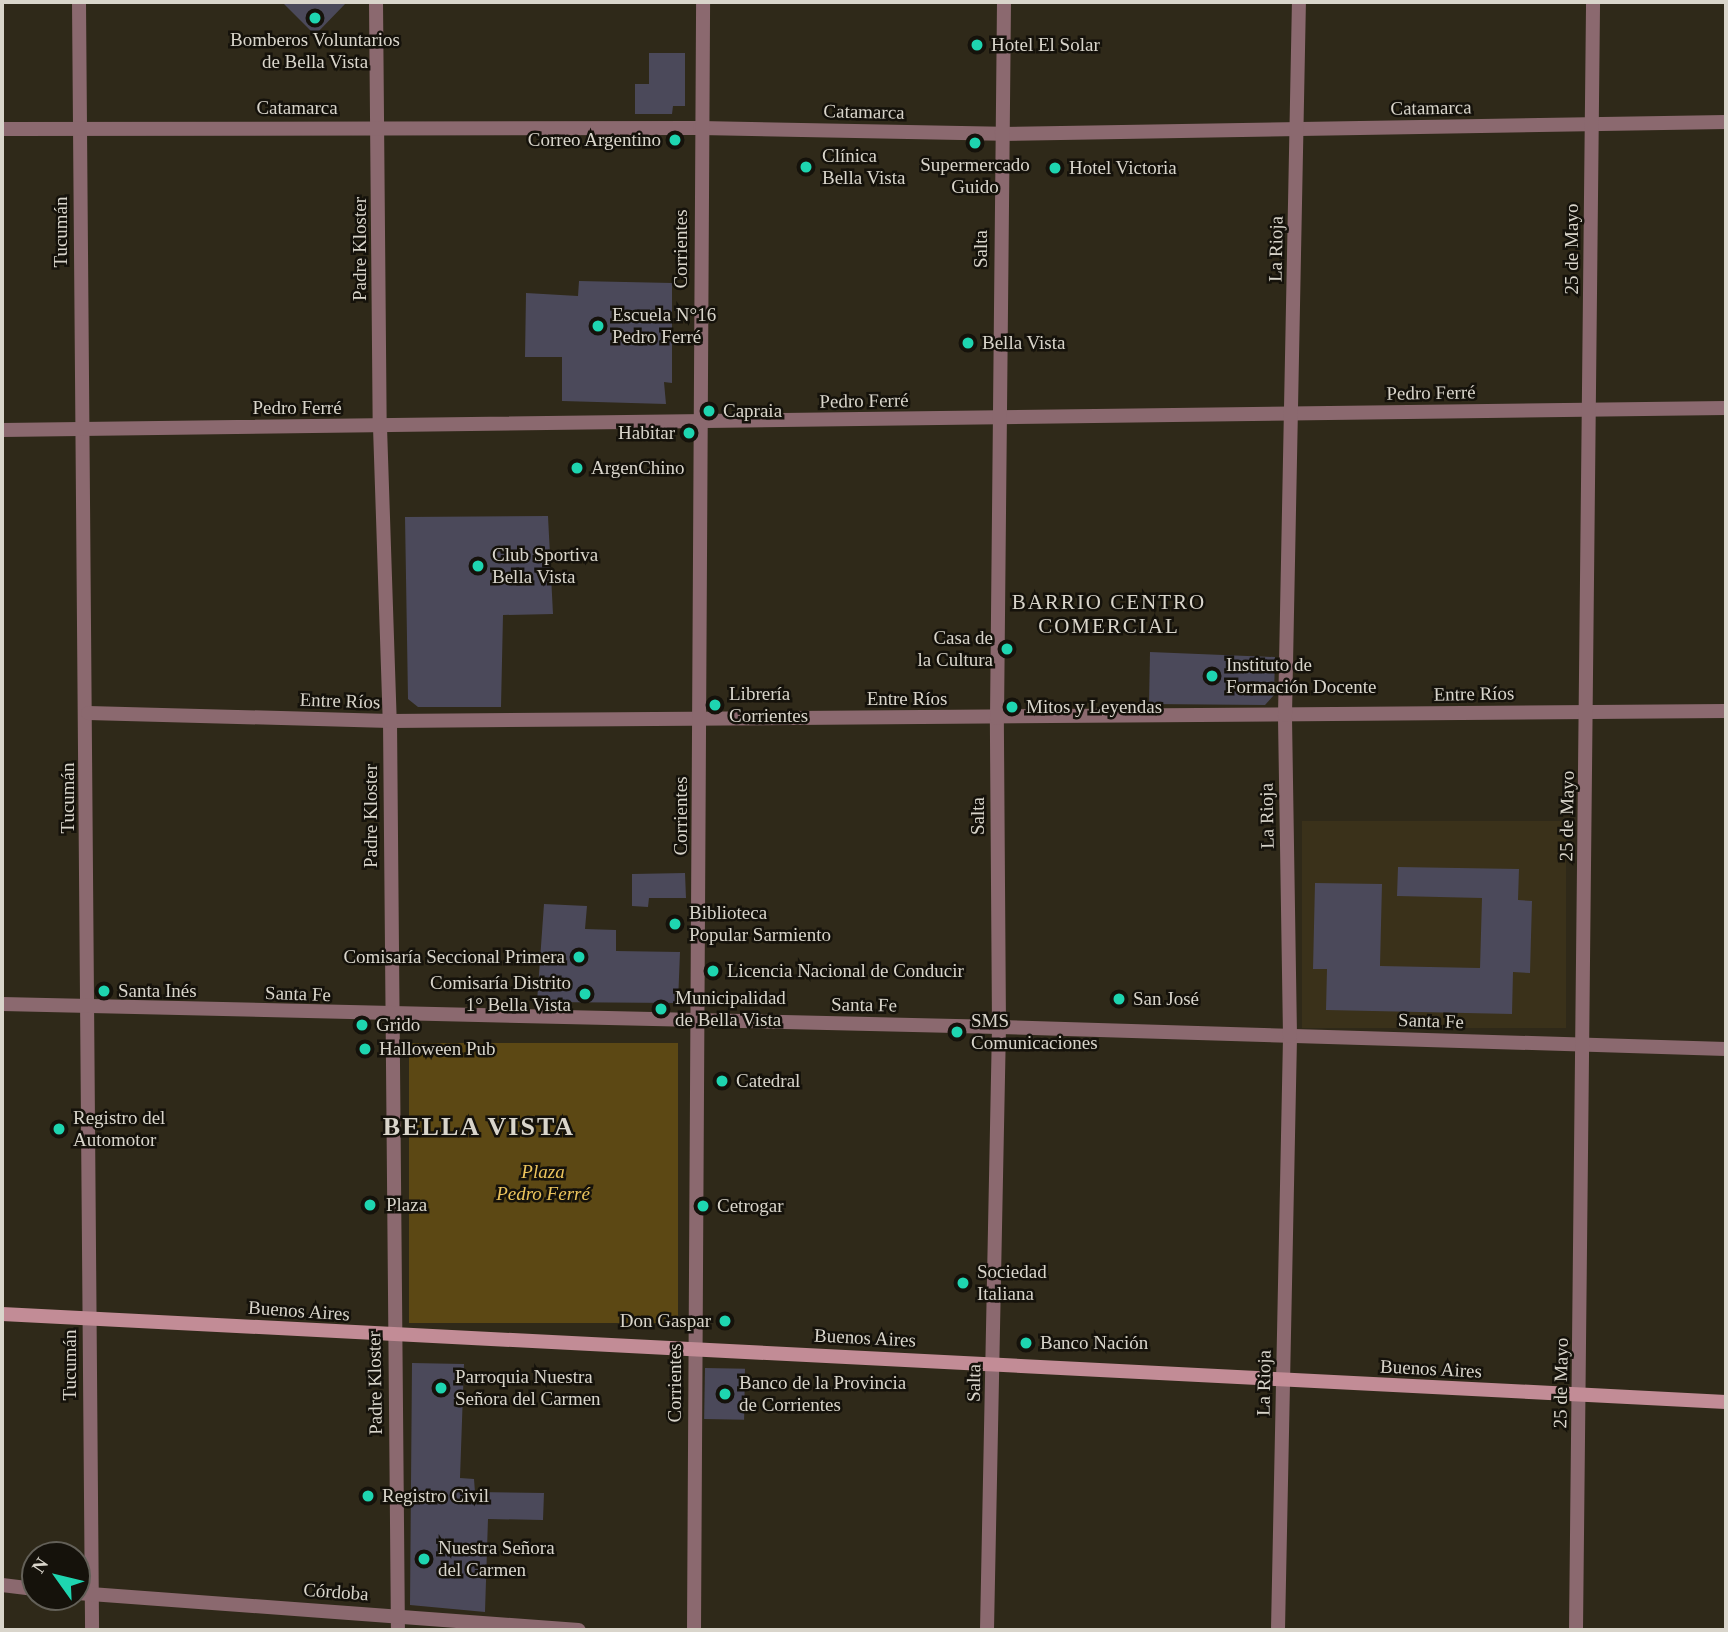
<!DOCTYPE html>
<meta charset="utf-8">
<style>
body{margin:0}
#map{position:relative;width:1728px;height:1632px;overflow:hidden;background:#2f2919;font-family:"Times New Roman",serif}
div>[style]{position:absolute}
.built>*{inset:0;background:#3a311a;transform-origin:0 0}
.green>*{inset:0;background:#5c4814;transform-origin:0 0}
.building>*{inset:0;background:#4b495a;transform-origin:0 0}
.street>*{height:14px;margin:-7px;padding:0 7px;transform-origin:7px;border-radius:7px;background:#8b696f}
.secondary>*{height:14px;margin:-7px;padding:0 7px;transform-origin:7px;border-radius:7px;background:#c28c96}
.dots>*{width:19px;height:19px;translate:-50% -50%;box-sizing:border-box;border:4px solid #15120b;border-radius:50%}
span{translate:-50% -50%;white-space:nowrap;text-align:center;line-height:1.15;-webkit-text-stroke:5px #15120b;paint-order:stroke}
.poi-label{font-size:19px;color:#d9d5cb}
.left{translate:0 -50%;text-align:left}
.right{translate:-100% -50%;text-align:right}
.street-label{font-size:19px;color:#d9d5cb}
.park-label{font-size:19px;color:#ecc45d;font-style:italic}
.neighbourhood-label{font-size:21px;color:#d9d5cb;letter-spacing:2px}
.district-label{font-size:26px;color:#d9d5cb;font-weight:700;letter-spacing:2px}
.frame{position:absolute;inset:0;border:4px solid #d9d5cb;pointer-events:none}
.north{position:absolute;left:21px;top:1541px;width:70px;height:70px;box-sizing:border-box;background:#15120b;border:2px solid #636058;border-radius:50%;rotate:304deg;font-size:19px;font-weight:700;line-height:28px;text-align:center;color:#d9d5cb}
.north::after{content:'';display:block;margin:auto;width:24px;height:32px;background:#1ed5b0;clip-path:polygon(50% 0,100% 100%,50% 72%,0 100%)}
</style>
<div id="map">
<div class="built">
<div style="left:1302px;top:821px;width:264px;height:207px"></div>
</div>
<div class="green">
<div style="left:409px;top:1043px;width:269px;height:280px"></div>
</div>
<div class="building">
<div style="clip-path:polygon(282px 2px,347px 2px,315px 35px)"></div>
<div style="clip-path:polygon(649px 53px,685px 53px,685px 106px,673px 106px,672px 114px,635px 114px,635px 84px,649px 84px)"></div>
<div style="clip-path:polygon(579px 281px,672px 283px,672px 383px,664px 382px,666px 404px,562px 401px,562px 357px,525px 357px,526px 293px,578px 296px)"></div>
<div style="clip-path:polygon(548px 516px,553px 614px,503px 615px,501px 707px,418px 707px,408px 699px,405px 517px)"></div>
<div style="clip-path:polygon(1150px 652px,1275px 657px,1274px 695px,1265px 705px,1149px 704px)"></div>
<div style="clip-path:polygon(1398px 867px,1519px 869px,1518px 900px,1532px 901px,1530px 973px,1513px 972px,1512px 1014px,1326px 1010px,1327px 969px,1313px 969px,1315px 883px,1382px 884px,1380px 966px,1480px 968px,1482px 898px,1397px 896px)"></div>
<div style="clip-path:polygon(685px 873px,686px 898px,649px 898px,648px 907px,632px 906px,632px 874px)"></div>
<div style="clip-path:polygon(544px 904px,587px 906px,585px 929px,616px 930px,616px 951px,680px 952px,678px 1003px,537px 1002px)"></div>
<div style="clip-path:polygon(412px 1363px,464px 1364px,460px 1478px,474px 1479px,475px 1492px,544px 1493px,543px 1520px,488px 1519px,485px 1612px,410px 1605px)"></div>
<div style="left:705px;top:1368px;width:40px;height:51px;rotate:1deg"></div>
</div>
<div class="street">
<div style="left:79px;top:2px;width:1628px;rotate:89.54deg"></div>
<div style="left:376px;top:2px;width:425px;rotate:89.5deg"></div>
<div style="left:380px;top:427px;width:294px;rotate:88.1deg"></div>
<div style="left:390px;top:721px;width:909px;rotate:89.5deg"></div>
<div style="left:2px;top:129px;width:698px;rotate:-0.08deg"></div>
<div style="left:700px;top:128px;width:301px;rotate:1.1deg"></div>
<div style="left:1001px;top:134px;width:725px;rotate:-0.95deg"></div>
<div style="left:2px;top:430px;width:1724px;rotate:-0.73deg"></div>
<div style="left:88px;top:713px;width:302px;rotate:1.5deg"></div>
<div style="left:390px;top:721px;width:1336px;rotate:-0.43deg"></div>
<div style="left:2px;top:1004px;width:997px;rotate:1.32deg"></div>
<div style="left:999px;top:1027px;width:727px;rotate:1.73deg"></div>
<div style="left:2px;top:1585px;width:33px;rotate:7deg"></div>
<div style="left:77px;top:1593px;width:503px;rotate:4.22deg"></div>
<div style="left:694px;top:1630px;width:1628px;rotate:-89.68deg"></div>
<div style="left:987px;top:1630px;width:603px;rotate:-88.86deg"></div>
<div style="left:999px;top:1027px;width:309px;rotate:-90.4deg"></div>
<div style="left:997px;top:718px;width:716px;rotate:-89.44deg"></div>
<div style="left:1278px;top:1630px;width:594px;rotate:-88.84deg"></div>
<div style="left:1290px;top:1036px;width:321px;rotate:-90.9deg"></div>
<div style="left:1285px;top:715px;width:713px;rotate:-88.88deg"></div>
<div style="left:1576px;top:1630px;width:1628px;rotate:-89.4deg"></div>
</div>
<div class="secondary">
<div style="left:2px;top:1314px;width:1726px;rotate:2.92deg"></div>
</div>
<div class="dots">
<div style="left:315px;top:18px;background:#1ed5b0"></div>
<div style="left:977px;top:45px;background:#1ed5b0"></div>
<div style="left:675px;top:140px;background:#1ed5b0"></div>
<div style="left:975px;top:143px;background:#1ed5b0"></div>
<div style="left:806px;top:167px;background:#1ed5b0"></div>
<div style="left:1055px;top:168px;background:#1ed5b0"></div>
<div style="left:598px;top:326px;background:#1ed5b0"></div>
<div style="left:968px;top:343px;background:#1ed5b0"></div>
<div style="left:709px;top:411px;background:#1ed5b0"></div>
<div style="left:689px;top:433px;background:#1ed5b0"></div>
<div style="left:577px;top:468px;background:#1ed5b0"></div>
<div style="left:478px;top:566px;background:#1ed5b0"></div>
<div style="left:1007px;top:649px;background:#1ed5b0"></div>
<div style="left:1212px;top:676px;background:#1ed5b0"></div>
<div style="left:715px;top:705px;background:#1ed5b0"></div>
<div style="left:1012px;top:707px;background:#1ed5b0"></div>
<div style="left:675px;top:924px;background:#1ed5b0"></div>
<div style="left:579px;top:957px;background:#1ed5b0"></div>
<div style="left:713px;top:971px;background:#1ed5b0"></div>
<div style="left:104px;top:991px;background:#1ed5b0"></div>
<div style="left:585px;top:994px;background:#1ed5b0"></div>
<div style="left:1119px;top:999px;background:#1ed5b0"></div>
<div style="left:661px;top:1009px;background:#1ed5b0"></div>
<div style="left:362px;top:1025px;background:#1ed5b0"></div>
<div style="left:957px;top:1032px;background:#1ed5b0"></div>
<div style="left:365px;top:1049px;background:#1ed5b0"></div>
<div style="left:722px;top:1081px;background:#1ed5b0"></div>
<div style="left:59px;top:1129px;background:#1ed5b0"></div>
<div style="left:370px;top:1205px;background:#1ed5b0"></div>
<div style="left:703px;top:1206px;background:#1ed5b0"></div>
<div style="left:963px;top:1283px;background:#1ed5b0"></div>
<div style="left:725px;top:1321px;background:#1ed5b0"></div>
<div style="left:1026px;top:1343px;background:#1ed5b0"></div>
<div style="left:441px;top:1388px;background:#1ed5b0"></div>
<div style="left:725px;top:1394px;background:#1ed5b0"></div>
<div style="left:368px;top:1496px;background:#1ed5b0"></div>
<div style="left:424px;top:1559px;background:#1ed5b0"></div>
</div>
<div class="poi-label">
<span style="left:315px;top:51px">Bomberos Voluntarios<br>de Bella Vista</span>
<span class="left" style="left:991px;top:45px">Hotel El Solar</span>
<span class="right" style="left:661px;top:140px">Correo Argentino</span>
<span class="left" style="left:822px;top:167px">Clínica<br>Bella Vista</span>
<span style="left:975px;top:176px">Supermercado<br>Guido</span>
<span class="left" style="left:1069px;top:168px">Hotel Victoria</span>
<span class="left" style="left:612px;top:326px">Escuela N°16<br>Pedro Ferré</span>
<span class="left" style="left:982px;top:343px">Bella Vista</span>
<span class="left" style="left:723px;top:411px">Capraia</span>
<span class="right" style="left:675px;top:433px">Habitar</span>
<span class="left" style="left:591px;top:468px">ArgenChino</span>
<span class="left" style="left:492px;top:566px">Club Sportiva<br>Bella Vista</span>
<span class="right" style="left:993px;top:649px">Casa de<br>la Cultura</span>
<span class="left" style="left:1226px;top:676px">Instituto de<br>Formación Docente</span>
<span class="left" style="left:729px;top:705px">Librería<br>Corrientes</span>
<span class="left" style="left:1026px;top:707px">Mitos y Leyendas</span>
<span class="left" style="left:689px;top:924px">Biblioteca<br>Popular Sarmiento</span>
<span class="right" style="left:565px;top:957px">Comisaría Seccional Primera</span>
<span class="left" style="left:727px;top:971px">Licencia Nacional de Conducir</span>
<span class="right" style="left:571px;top:994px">Comisaría Distrito<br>1° Bella Vista</span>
<span class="left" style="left:118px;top:991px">Santa Inés</span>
<span class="left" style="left:675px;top:1009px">Municipalidad<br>de Bella Vista</span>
<span class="left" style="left:1133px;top:999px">San José</span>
<span class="left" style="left:971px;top:1032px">SMS<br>Comunicaciones</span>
<span class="left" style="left:376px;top:1025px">Grido</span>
<span class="left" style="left:379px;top:1049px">Halloween Pub</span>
<span class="left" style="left:736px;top:1081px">Catedral</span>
<span class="left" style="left:73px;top:1129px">Registro del<br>Automotor</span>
<span class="left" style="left:386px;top:1205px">Plaza</span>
<span class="left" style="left:717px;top:1206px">Cetrogar</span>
<span class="left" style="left:977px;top:1283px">Sociedad<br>Italiana</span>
<span class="right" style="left:711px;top:1321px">Don Gaspar</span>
<span class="left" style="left:1040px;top:1343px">Banco Nación</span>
<span class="left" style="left:455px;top:1388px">Parroquia Nuestra<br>Señora del Carmen</span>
<span class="left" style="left:739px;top:1394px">Banco de la Provincia<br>de Corrientes</span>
<span class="left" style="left:382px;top:1496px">Registro Civil</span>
<span class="left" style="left:438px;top:1559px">Nuestra Señora<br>del Carmen</span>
</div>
<div class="street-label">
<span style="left:297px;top:108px">Catamarca</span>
<span style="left:1431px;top:108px;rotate:-1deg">Catamarca</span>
<span style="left:864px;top:112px;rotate:1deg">Catamarca</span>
<span style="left:61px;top:232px;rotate:-90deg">Tucumán</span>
<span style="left:360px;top:249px;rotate:-90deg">Padre Kloster</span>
<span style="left:681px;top:249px;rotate:-90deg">Corrientes</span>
<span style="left:981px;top:249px;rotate:-90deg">Salta</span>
<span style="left:1276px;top:249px;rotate:-89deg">La Rioja</span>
<span style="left:1572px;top:249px;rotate:-90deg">25 de Mayo</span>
<span style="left:1431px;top:393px;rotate:-1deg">Pedro Ferré</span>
<span style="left:864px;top:401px;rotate:-1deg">Pedro Ferré</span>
<span style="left:297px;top:408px">Pedro Ferré</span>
<span style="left:1474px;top:694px;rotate:-1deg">Entre Ríos</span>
<span style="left:907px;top:699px">Entre Ríos</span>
<span style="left:340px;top:701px;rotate:2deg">Entre Ríos</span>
<span style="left:68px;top:798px;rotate:-90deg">Tucumán</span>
<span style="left:371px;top:816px;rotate:-90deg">Padre Kloster</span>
<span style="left:681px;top:816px;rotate:-90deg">Corrientes</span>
<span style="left:978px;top:816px;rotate:-90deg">Salta</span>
<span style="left:1267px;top:816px;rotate:-91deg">La Rioja</span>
<span style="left:1567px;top:816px;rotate:-89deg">25 de Mayo</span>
<span style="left:298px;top:994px;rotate:2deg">Santa Fe</span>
<span style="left:864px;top:1005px;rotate:1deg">Santa Fe</span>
<span style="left:1431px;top:1021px;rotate:2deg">Santa Fe</span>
<span style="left:299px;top:1311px;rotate:4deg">Buenos Aires</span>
<span style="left:865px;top:1338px;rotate:3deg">Buenos Aires</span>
<span style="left:70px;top:1365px;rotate:-90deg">Tucumán</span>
<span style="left:1431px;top:1369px;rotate:3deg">Buenos Aires</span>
<span style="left:375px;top:1383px;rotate:-91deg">Padre Kloster</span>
<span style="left:675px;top:1383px;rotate:-90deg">Corrientes</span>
<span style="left:974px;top:1383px;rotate:-89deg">Salta</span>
<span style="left:1264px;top:1383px;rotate:-89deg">La Rioja</span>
<span style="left:1561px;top:1383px;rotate:-89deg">25 de Mayo</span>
<span style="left:336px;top:1592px;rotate:4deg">Córdoba</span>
</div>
<div class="park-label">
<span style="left:543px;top:1183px">Plaza<br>Pedro Ferré</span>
</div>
<div class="neighbourhood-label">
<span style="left:1109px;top:614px">BARRIO CENTRO<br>COMERCIAL</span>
</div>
<div class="district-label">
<span style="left:479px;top:1127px">BELLA VISTA</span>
</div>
<div class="frame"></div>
<div class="north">N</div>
</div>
